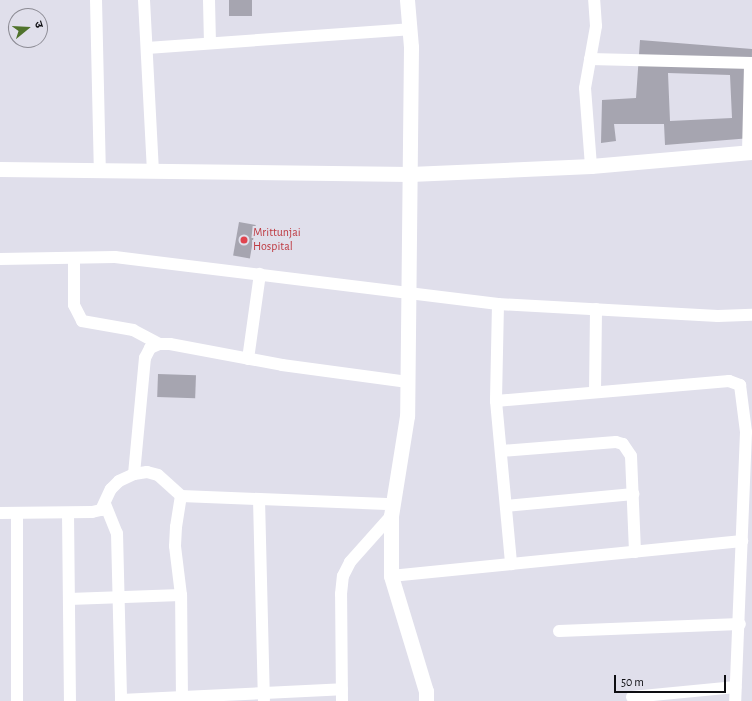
<!DOCTYPE html>
<meta charset="utf-8">
<style>
body{margin:0}
#map{position:relative;width:752px;height:701px;overflow:hidden;background:#e0dfeb;font-family:"Alegreya Sans","Noto Sans Devanagari",sans-serif}
div>[style]{position:absolute}
.building>*{inset:0;background:#a6a5b0;transform-origin:0 0}
.minor>*{height:12px;margin:-6px;padding:0 6px;transform-origin:6px;border-radius:6px;background:#fff}
.tertiary>*{height:15px;margin:-7.5px;padding:0 7.5px;transform-origin:7.5px;border-radius:7.5px;background:#fff}
.dots>*{width:11px;height:11px;translate:-50% -50%;box-sizing:border-box;border:2px solid #e0dfeb;border-radius:50%}
span{translate:-50% -50%;white-space:nowrap;text-align:center;line-height:1.15;-webkit-text-stroke:4px #e0dfeb;paint-order:stroke}
.health-label{font-size:12px;color:#be3a42}
.left{translate:0 -50%;text-align:left}
.north{position:absolute;left:8px;top:8px;width:40px;height:40px;box-sizing:border-box;background:#e0dfeb;border:1px solid #8c8b94;border-radius:50%;rotate:72deg;font-size:11px;font-weight:700;line-height:16px;text-align:center;color:#0e0e12}
.north::after{content:'';display:block;margin:auto;width:14px;height:18px;background:#50732c;clip-path:polygon(50% 0,100% 100%,50% 72%,0 100%)}
.scale{position:absolute;left:614px;top:675px;width:112px;height:18px;box-sizing:border-box;border:2px solid #0e0e12;border-top:0;padding-left:5px;font-size:12px;line-height:14px;white-space:nowrap;color:#0e0e12;-webkit-text-stroke:3px #e0dfeb;paint-order:stroke}
</style>
<div id="map">
<div class="building">
<div style="left:229px;top:0;width:23px;height:16px"></div>
<div style="clip-path:polygon(evenodd,640px 40px,752px 49px,751px 138px,665px 145px,664px 124px,614px 124px,616px 141px,601px 143px,602px 100px,636px 98px,640px 40px,668px 73px,730px 75px,732px 118px,670px 121px,668px 73px)"></div>
<div style="left:239px;top:222px;width:17px;height:34px;rotate:10deg"></div>
<div style="left:158px;top:374px;width:38px;height:23px;rotate:2deg"></div>
</div>
<div class="minor">
<div style="left:96px;top:0;width:170px;rotate:88.7deg"></div>
<div style="left:144px;top:0;width:171px;rotate:87deg"></div>
<div style="left:209px;top:0;width:43px;rotate:88.7deg"></div>
<div style="left:147px;top:48px;width:263px;rotate:-4.1deg"></div>
<div style="left:590px;top:59px;width:162px;rotate:1.4deg"></div>
<div style="left:748px;top:153px;width:90px;rotate:-88.7deg"></div>
<div style="left:591px;top:166px;width:78px;rotate:-94.4deg"></div>
<div style="left:585px;top:88px;width:63px;rotate:-79.9deg"></div>
<div style="left:596px;top:26px;width:26px;rotate:-94deg"></div>
<div style="left:74px;top:258px;width:47px;rotate:90deg"></div>
<div style="left:74px;top:305px;width:18px;rotate:63deg"></div>
<div style="left:82px;top:321px;width:52px;rotate:10deg"></div>
<div style="left:133px;top:330px;width:30px;rotate:28deg"></div>
<div style="left:0;top:259px;width:115px;rotate:-1deg"></div>
<div style="left:115px;top:257px;width:386px;rotate:7deg"></div>
<div style="left:498px;top:304px;width:220px;rotate:3.1deg"></div>
<div style="left:718px;top:316px;width:34px;rotate:-2deg"></div>
<div style="left:498px;top:304px;width:97px;rotate:91.2deg"></div>
<div style="left:496px;top:401px;width:234px;rotate:-4.9deg"></div>
<div style="left:729px;top:381px;width:12px;rotate:20deg"></div>
<div style="left:740px;top:385px;width:47px;rotate:82.7deg"></div>
<div style="left:746px;top:432px;width:269px;rotate:92.3deg"></div>
<div style="left:248px;top:359px;width:86px;rotate:-82deg"></div>
<div style="left:595px;top:392px;width:83px;rotate:-89.3deg"></div>
<div style="left:496px;top:401px;width:164px;rotate:84.7deg"></div>
<div style="left:501px;top:451px;width:115px;rotate:-4.5deg"></div>
<div style="left:616px;top:442px;width:7px;rotate:16deg"></div>
<div style="left:623px;top:444px;width:14px;rotate:56deg"></div>
<div style="left:631px;top:456px;width:96px;rotate:87.6deg"></div>
<div style="left:134px;top:474px;width:117px;rotate:-84.6deg"></div>
<div style="left:145px;top:358px;width:11px;rotate:-63deg"></div>
<div style="left:150px;top:348px;width:10px;rotate:-24deg"></div>
<div style="left:159px;top:344px;width:11px"></div>
<div style="left:170px;top:344px;width:114px;rotate:10.6deg"></div>
<div style="left:282px;top:365px;width:127px;rotate:7.7deg"></div>
<div style="left:259px;top:499px;width:201px;rotate:88.6deg"></div>
<div style="left:105px;top:504px;width:31px;rotate:68deg"></div>
<div style="left:117px;top:533px;width:168px;rotate:88.6deg"></div>
<div style="left:506px;top:506px;width:128px;rotate:-5.4deg"></div>
<div style="left:0;top:513px;width:92px;rotate:-0.6deg"></div>
<div style="left:92px;top:512px;width:9px;rotate:-13deg"></div>
<div style="left:101px;top:510px;width:23px;rotate:-65deg"></div>
<div style="left:111px;top:489px;width:11px;rotate:-45deg"></div>
<div style="left:119px;top:481px;width:17px;rotate:-25deg"></div>
<div style="left:134px;top:474px;width:13px;rotate:-9deg"></div>
<div style="left:147px;top:472px;width:11px;rotate:15deg"></div>
<div style="left:158px;top:475px;width:31px;rotate:42deg"></div>
<div style="left:68px;top:513px;width:188px;rotate:89.4deg"></div>
<div style="left:391px;top:576px;width:353px;rotate:-5.7deg"></div>
<div style="left:69px;top:599px;width:112px;rotate:-2deg"></div>
<div style="left:559px;top:631px;width:181px;rotate:-2.2deg"></div>
<div style="left:632px;top:697px;width:104px;rotate:-5.5deg"></div>
<div style="left:121px;top:700px;width:221px;rotate:-2.8deg"></div>
<div style="left:17px;top:701px;width:188px;rotate:-90deg"></div>
<div style="left:182px;top:701px;width:106px;rotate:-90.5deg"></div>
<div style="left:181px;top:595px;width:49px;rotate:-97deg"></div>
<div style="left:175px;top:546px;width:19px;rotate:-87deg"></div>
<div style="left:176px;top:527px;width:31px;rotate:-81deg"></div>
<div style="left:181px;top:496px;width:212px;rotate:2.2deg"></div>
<div style="left:342px;top:701px;width:107px;rotate:-90.5deg"></div>
<div style="left:341px;top:594px;width:18px;rotate:-84deg"></div>
<div style="left:343px;top:576px;width:16px;rotate:-63deg"></div>
<div style="left:350px;top:562px;width:62px;rotate:-48.3deg"></div>
</div>
<div class="tertiary">
<div style="left:407px;top:0;width:47px;rotate:85.1deg"></div>
<div style="left:411px;top:47px;width:369px;rotate:90.6deg"></div>
<div style="left:407px;top:416px;width:101px;rotate:99.1deg"></div>
<div style="left:391px;top:516px;width:60px;rotate:90deg"></div>
<div style="left:391px;top:576px;width:120px;rotate:73.1deg"></div>
<div style="left:426px;top:691px;width:10px;rotate:90deg"></div>
<div style="left:0;top:169px;width:410px;rotate:0.7deg"></div>
<div style="left:410px;top:174px;width:181px;rotate:-2.5deg"></div>
<div style="left:591px;top:166px;width:162px;rotate:-5deg"></div>
</div>
<div class="dots">
<div style="left:244px;top:240px;background:#e0444e"></div>
</div>
<div class="health-label">
<span class="left" style="left:253px;top:240px">Mrittunjai<br>Hospital</span>
</div>
<div class="north">उ</div>
<div class="scale">50 m</div>
</div>
